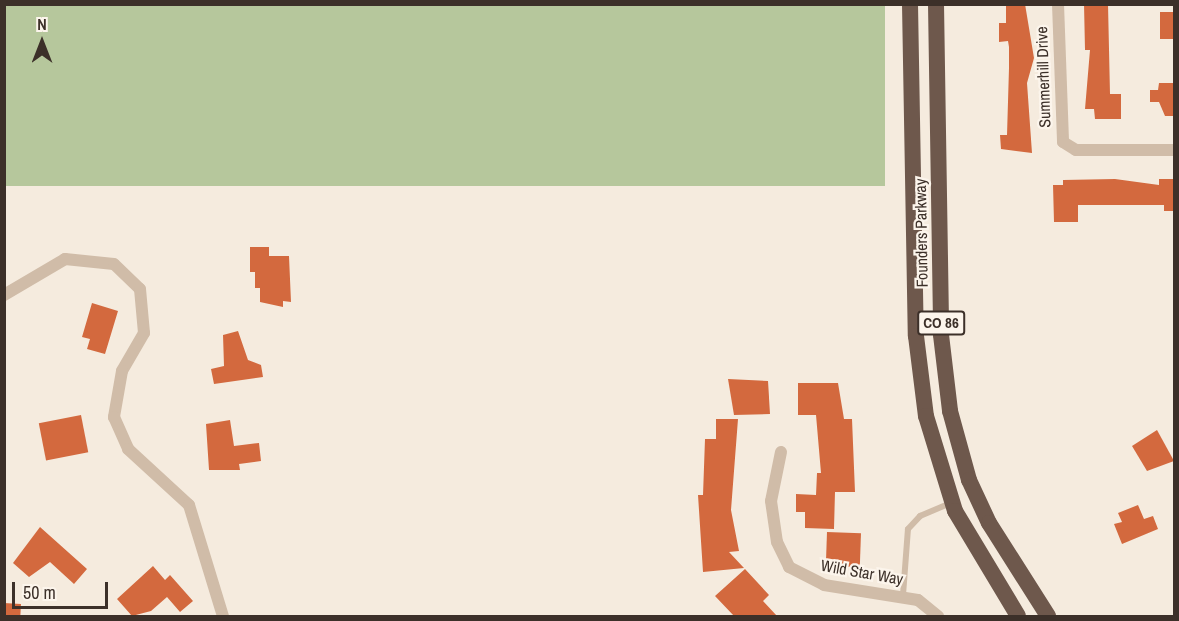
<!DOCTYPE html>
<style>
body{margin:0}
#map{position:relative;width:1179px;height:621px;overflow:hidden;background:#f5ebde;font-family:"Archivo Narrow",sans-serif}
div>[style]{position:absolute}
.green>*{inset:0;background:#b6c79c;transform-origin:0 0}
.building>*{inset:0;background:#d3693e;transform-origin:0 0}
.service>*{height:6px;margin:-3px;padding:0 3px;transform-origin:3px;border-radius:3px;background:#d0bca8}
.minor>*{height:12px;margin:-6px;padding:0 6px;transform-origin:6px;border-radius:6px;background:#d0bca8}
.trunk>*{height:16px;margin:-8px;padding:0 8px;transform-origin:8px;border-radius:8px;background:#6e584c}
span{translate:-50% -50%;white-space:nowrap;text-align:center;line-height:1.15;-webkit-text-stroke:4.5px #fcf5ec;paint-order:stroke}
.shield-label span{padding:2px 4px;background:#fcf5ec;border:2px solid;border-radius:4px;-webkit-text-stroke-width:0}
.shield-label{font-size:15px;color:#3c3029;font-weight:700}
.street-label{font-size:16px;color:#3c3029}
.frame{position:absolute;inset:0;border:6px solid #3c3029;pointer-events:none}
.north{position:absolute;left:12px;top:12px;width:60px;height:60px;-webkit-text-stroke:4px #fcf5ec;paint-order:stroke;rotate:0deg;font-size:16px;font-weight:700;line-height:24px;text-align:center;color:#3c3029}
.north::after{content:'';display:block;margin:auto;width:21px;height:27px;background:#3c3029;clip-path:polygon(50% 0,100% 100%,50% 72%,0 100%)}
.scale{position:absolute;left:12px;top:582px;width:96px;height:27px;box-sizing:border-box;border:3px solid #3c3029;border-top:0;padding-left:8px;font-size:18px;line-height:21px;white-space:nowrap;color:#3c3029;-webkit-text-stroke:4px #fcf5ec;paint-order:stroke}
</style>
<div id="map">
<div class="green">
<div style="left:4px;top:5px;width:881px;height:181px"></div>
</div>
<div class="building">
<div style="clip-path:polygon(1006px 4px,1025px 4px,1034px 58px,1027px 83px,1032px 153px,1001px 149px,1000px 135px,1007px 135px,1009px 68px,1009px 47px,1008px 41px,999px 42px,999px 23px,1006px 23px)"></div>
<div style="clip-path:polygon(1084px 4px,1108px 4px,1110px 94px,1121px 94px,1121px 119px,1095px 119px,1094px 109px,1085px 109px,1090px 50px,1085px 50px)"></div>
<div style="left:1160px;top:12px;width:14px;height:27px"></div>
<div style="clip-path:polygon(1159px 83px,1174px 83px,1174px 116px,1165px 116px,1159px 102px,1150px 102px,1150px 90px,1158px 90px)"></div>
<div style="clip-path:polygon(1115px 179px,1159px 185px,1159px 179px,1173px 179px,1174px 211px,1164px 211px,1164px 205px,1078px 205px,1078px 222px,1054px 222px,1053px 185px,1063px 185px,1063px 180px)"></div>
<div style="clip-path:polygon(250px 247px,269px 247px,269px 256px,289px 256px,291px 302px,283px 301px,283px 307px,260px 302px,260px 288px,255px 288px,255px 272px,250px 272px)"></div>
<div style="clip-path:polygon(92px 303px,118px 311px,105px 354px,87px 349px,90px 339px,82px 337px)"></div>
<div style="clip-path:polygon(238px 331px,248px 360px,261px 365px,263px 377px,214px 384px,211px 369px,224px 366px,223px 335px)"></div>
<div style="clip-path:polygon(728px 379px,768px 381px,770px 414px,734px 415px)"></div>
<div style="clip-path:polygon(798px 383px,838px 383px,844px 419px,852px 419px,855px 492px,835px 492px,834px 529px,805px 528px,805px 512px,796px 512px,796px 494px,816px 495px,817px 473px,821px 473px,816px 415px,798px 415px)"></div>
<div style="left:81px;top:415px;width:38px;height:43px;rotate:79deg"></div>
<div style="clip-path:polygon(716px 419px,738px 419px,731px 510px,739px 551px,729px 552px,744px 568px,703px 572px,698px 495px,703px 495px,705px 439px,716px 439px)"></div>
<div style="clip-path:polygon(230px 420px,234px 446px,259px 443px,261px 461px,239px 464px,240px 470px,209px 470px,206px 424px)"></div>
<div style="clip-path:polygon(1157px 430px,1174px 461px,1147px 471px,1132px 446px)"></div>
<div style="clip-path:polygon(1138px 505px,1144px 519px,1153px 516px,1158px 529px,1122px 544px,1114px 524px,1122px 522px,1118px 513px)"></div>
<div style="clip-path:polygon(40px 527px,87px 569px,74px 584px,50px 562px,29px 577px,13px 563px)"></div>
<div style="left:827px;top:532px;width:34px;height:34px;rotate:2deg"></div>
<div style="clip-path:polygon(153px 566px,165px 580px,170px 575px,193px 601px,180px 612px,167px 597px,151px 611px,132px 616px,117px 599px)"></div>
<div style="clip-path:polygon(745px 569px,769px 595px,763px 601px,777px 616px,734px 616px,715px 596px)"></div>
<div style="left:4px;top:603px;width:17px;height:13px;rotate:3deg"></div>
</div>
<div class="service">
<div style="left:903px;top:595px;width:66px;rotate:-85.7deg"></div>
<div style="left:908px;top:529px;width:18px;rotate:-47deg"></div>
<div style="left:920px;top:516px;width:34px;rotate:-23deg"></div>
</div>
<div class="minor">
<div style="left:1058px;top:4px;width:138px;rotate:87.9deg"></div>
<div style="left:1063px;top:142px;width:15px;rotate:32deg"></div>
<div style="left:1076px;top:150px;width:98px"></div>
<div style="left:4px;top:295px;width:71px;rotate:-30.5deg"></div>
<div style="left:65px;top:259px;width:49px;rotate:5.8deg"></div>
<div style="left:114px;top:264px;width:36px;rotate:44deg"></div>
<div style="left:140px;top:289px;width:44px;rotate:84.8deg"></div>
<div style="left:144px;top:333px;width:44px;rotate:120.1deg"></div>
<div style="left:122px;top:371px;width:47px;rotate:99.9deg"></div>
<div style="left:114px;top:417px;width:35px;rotate:66deg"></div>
<div style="left:128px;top:449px;width:83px;rotate:42.6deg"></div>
<div style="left:189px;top:505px;width:116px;rotate:73deg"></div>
<div style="left:781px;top:452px;width:50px;rotate:101.5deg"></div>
<div style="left:771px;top:501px;width:41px;rotate:81.7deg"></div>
<div style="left:777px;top:542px;width:28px;rotate:64deg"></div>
<div style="left:789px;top:567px;width:39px;rotate:27deg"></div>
<div style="left:824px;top:585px;width:95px;rotate:9.1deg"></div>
<div style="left:918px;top:600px;width:26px;rotate:39deg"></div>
</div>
<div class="trunk">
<div style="left:910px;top:4px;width:332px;rotate:89deg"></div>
<div style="left:916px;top:336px;width:81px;rotate:82.9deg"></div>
<div style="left:926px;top:416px;width:99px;rotate:73deg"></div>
<div style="left:955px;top:511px;width:122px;rotate:59deg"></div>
<div style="left:936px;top:4px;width:331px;rotate:89.1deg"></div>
<div style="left:941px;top:335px;width:77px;rotate:83.2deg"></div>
<div style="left:950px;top:411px;width:72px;rotate:74.6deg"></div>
<div style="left:969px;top:480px;width:47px;rotate:65.1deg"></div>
<div style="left:989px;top:523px;width:110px;rotate:57.6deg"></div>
</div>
<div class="shield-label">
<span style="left:941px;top:323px">CO 86</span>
</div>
<div class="street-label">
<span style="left:1043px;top:77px;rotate:-92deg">Summerhill Drive</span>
<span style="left:921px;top:233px;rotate:-91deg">Founders Parkway</span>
<span style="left:862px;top:572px;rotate:10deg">Wild Star Way</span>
</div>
<div class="frame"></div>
<div class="north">N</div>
<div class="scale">50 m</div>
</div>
